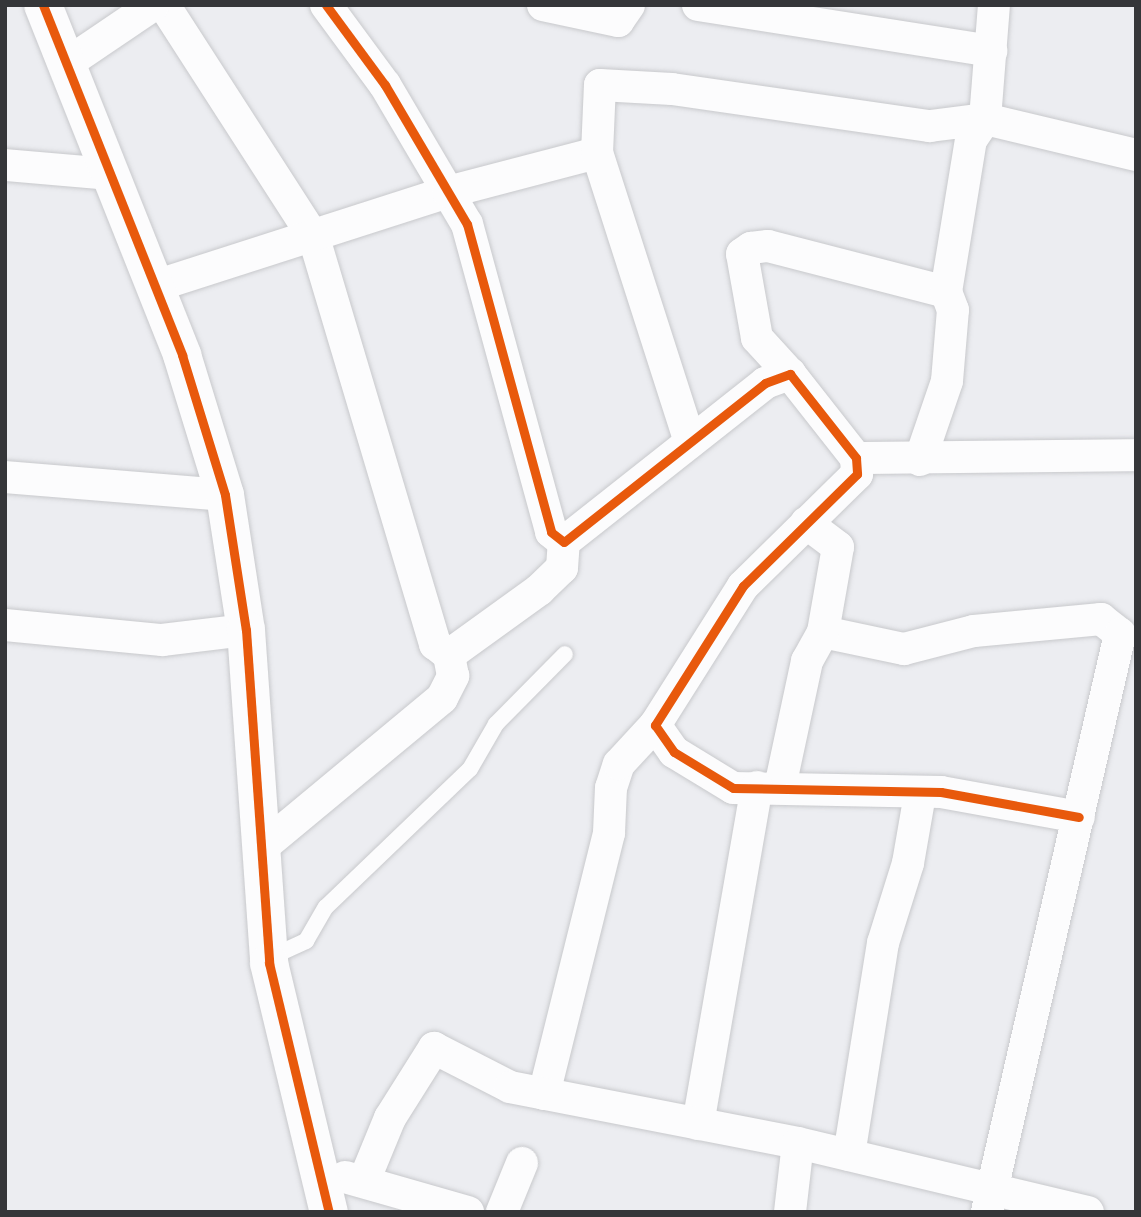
<!DOCTYPE html>
<style>
body{margin:0}
#map{position:relative;width:1141px;height:1217px;overflow:hidden;background:#ecedf1;font-family:"PT Sans",sans-serif}
div>[style]{position:absolute}
.roads{filter:drop-shadow(0 0 2px #c8c9cc) drop-shadow(0 0 2px #c8c9cc)}
.service>*{height:16px;margin:-8px;padding:0 8px;transform-origin:8px;border-radius:8px;background:#fcfcfd}
.minor>*{height:32px;margin:-16px;padding:0 16px;transform-origin:16px;border-radius:16px;background:#fcfcfd}
.tertiary>*{height:38px;margin:-19px;padding:0 19px;transform-origin:19px;border-radius:19px;background:#fcfcfd}
.cycleway>*{height:9px;margin:-4.5px;padding:0 4.5px;transform-origin:4.5px;border-radius:4.5px;background:#e8590c}
span{translate:-50% -50%;white-space:nowrap;text-align:center;line-height:1.15;-webkit-text-stroke:5px #e9ecf4;paint-order:stroke}
.frame{position:absolute;inset:0;border:7px solid #353639;pointer-events:none}
</style>
<div id="map">
<div class="roads">
<div class="service">
<div style="left:269px;top:958px;width:41px;rotate:-24.7deg"></div>
<div style="left:306px;top:941px;width:39px;rotate:-60deg"></div>
<div style="left:326px;top:907px;width:199px;rotate:-43.8deg"></div>
<div style="left:470px;top:769px;width:52px;rotate:-60deg"></div>
<div style="left:496px;top:724px;width:98px;rotate:-45.4deg"></div>
</div>
<div class="minor">
<div style="left:164px;top:5px;width:277px;rotate:57.2deg"></div>
<div style="left:314px;top:238px;width:424px;rotate:73.4deg"></div>
<div style="left:435px;top:644px;width:18px;rotate:38deg"></div>
<div style="left:449px;top:655px;width:111px;rotate:-35.8deg"></div>
<div style="left:539px;top:590px;width:32px;rotate:-44deg"></div>
<div style="left:562px;top:568px;width:26px;rotate:-86deg"></div>
<div style="left:326px;top:5px;width:99px;rotate:53.6deg"></div>
<div style="left:385px;top:85px;width:161px;rotate:59.5deg"></div>
<div style="left:467px;top:224px;width:319px;rotate:74.7deg"></div>
<div style="left:551px;top:532px;width:16px;rotate:38deg"></div>
<div style="left:564px;top:542px;width:256px;rotate:-38.3deg"></div>
<div style="left:765px;top:383px;width:27px;rotate:-20deg"></div>
<div style="left:790px;top:374px;width:107px;rotate:51.8deg"></div>
<div style="left:856px;top:458px;width:16px;rotate:86deg"></div>
<div style="left:857px;top:474px;width:160px;rotate:135.5deg"></div>
<div style="left:743px;top:586px;width:165px;rotate:122.3deg"></div>
<div style="left:655px;top:725px;width:33px;rotate:55deg"></div>
<div style="left:674px;top:752px;width:69px;rotate:31.4deg"></div>
<div style="left:733px;top:788px;width:208px;rotate:1.1deg"></div>
<div style="left:941px;top:792px;width:140px;rotate:10.3deg"></div>
<div style="left:543px;top:5px;width:77px;rotate:12deg"></div>
<div style="left:618px;top:21px;width:19px;rotate:-55deg"></div>
<div style="left:698px;top:5px;width:297px;rotate:8.9deg"></div>
<div style="left:66px;top:64px;width:105px;rotate:-34.1deg"></div>
<div style="left:5px;top:165px;width:105px;rotate:4.9deg"></div>
<div style="left:155px;top:286px;width:308px;rotate:-17.8deg"></div>
<div style="left:448px;top:192px;width:154px;rotate:-14.7deg"></div>
<div style="left:790px;top:374px;width:49px;rotate:-132.5deg"></div>
<div style="left:757px;top:338px;width:85px;rotate:-100.1deg"></div>
<div style="left:742px;top:254px;width:11px;rotate:-34deg"></div>
<div style="left:751px;top:248px;width:17px;rotate:-7deg"></div>
<div style="left:768px;top:246px;width:184px;rotate:14.5deg"></div>
<div style="left:690px;top:442px;width:304px;rotate:-107.8deg"></div>
<div style="left:597px;top:153px;width:68px;rotate:-87.5deg"></div>
<div style="left:600px;top:85px;width:72px;rotate:3.2deg"></div>
<div style="left:672px;top:89px;width:261px;rotate:8.2deg"></div>
<div style="left:930px;top:126px;width:55px;rotate:-7.3deg"></div>
<div style="left:985px;top:119px;width:155px;rotate:13.4deg"></div>
<div style="left:856px;top:458px;width:280px;rotate:-0.6deg"></div>
<div style="left:920px;top:460px;width:83px;rotate:-71.1deg"></div>
<div style="left:947px;top:381px;width:71px;rotate:-85.2deg"></div>
<div style="left:953px;top:310px;width:19px;rotate:-111deg"></div>
<div style="left:946px;top:292px;width:154px;rotate:-80.7deg"></div>
<div style="left:971px;top:140px;width:25px;rotate:-56deg"></div>
<div style="left:985px;top:119px;width:114px;rotate:-85.5deg"></div>
<div style="left:5px;top:477px;width:221px;rotate:4.7deg"></div>
<div style="left:5px;top:625px;width:158px;rotate:5.5deg"></div>
<div style="left:162px;top:640px;width:85px;rotate:-6.8deg"></div>
<div style="left:823px;top:632px;width:83px;rotate:11.9deg"></div>
<div style="left:904px;top:649px;width:72px;rotate:-14.4deg"></div>
<div style="left:974px;top:631px;width:128px;rotate:-5.4deg"></div>
<div style="left:1101px;top:619px;width:24px;rotate:38deg"></div>
<div style="left:1120px;top:634px;width:593px;rotate:102.96deg"></div>
<div style="left:780px;top:787px;width:129px;rotate:-77.9deg"></div>
<div style="left:807px;top:661px;width:33px;rotate:-61deg"></div>
<div style="left:823px;top:632px;width:86px;rotate:-80deg"></div>
<div style="left:838px;top:547px;width:40px;rotate:-143deg"></div>
<div style="left:265px;top:845px;width:230px;rotate:-39.7deg"></div>
<div style="left:442px;top:698px;width:25px;rotate:-63deg"></div>
<div style="left:453px;top:676px;width:21px;rotate:-101deg"></div>
<div style="left:544px;top:1094px;width:269px;rotate:-76deg"></div>
<div style="left:609px;top:833px;width:45px;rotate:-87.5deg"></div>
<div style="left:611px;top:788px;width:25px;rotate:-72deg"></div>
<div style="left:619px;top:764px;width:53px;rotate:-47.3deg"></div>
<div style="left:698px;top:1124px;width:342px;rotate:-80.1deg"></div>
<div style="left:849px;top:1155px;width:215px;rotate:-80.9deg"></div>
<div style="left:883px;top:943px;width:84px;rotate:-72.6deg"></div>
<div style="left:908px;top:863px;width:70px;rotate:-80.1deg"></div>
<div style="left:345px;top:1177px;width:128px;rotate:15.9deg"></div>
<div style="left:364px;top:1181px;width:68px;rotate:-67.6deg"></div>
<div style="left:390px;top:1118px;width:83px;rotate:-57.8deg"></div>
<div style="left:434px;top:1048px;width:85px;rotate:27.2deg"></div>
<div style="left:510px;top:1087px;width:293px;rotate:11deg"></div>
<div style="left:798px;top:1143px;width:298px;rotate:13.4deg"></div>
<div style="left:502px;top:1212px;width:53px;rotate:-67.8deg"></div>
<div style="left:790px;top:1212px;width:69px;rotate:-83.4deg"></div>
</div>
<div class="tertiary">
<div style="left:43px;top:5px;width:377px;rotate:68.3deg"></div>
<div style="left:182px;top:355px;width:146px;rotate:72.9deg"></div>
<div style="left:225px;top:495px;width:137px;rotate:81.2deg"></div>
<div style="left:246px;top:630px;width:334px;rotate:86deg"></div>
<div style="left:269px;top:963px;width:256px;rotate:76.5deg"></div>
</div>
</div>
<div class="cycleway">
<div style="left:43px;top:5px;width:377px;rotate:68.3deg"></div>
<div style="left:182px;top:355px;width:146px;rotate:72.9deg"></div>
<div style="left:225px;top:495px;width:137px;rotate:81.2deg"></div>
<div style="left:246px;top:630px;width:334px;rotate:86deg"></div>
<div style="left:269px;top:963px;width:256px;rotate:76.5deg"></div>
<div style="left:326px;top:5px;width:99px;rotate:53.6deg"></div>
<div style="left:385px;top:85px;width:161px;rotate:59.5deg"></div>
<div style="left:467px;top:224px;width:319px;rotate:74.7deg"></div>
<div style="left:551px;top:532px;width:16px;rotate:38deg"></div>
<div style="left:564px;top:542px;width:256px;rotate:-38.3deg"></div>
<div style="left:765px;top:383px;width:27px;rotate:-20deg"></div>
<div style="left:790px;top:374px;width:107px;rotate:51.8deg"></div>
<div style="left:856px;top:458px;width:16px;rotate:86deg"></div>
<div style="left:857px;top:474px;width:160px;rotate:135.5deg"></div>
<div style="left:743px;top:586px;width:165px;rotate:122.3deg"></div>
<div style="left:655px;top:725px;width:33px;rotate:55deg"></div>
<div style="left:674px;top:752px;width:69px;rotate:31.4deg"></div>
<div style="left:733px;top:788px;width:208px;rotate:1.1deg"></div>
<div style="left:941px;top:792px;width:140px;rotate:10.3deg"></div>
</div>
<div class="frame"></div>
</div>
